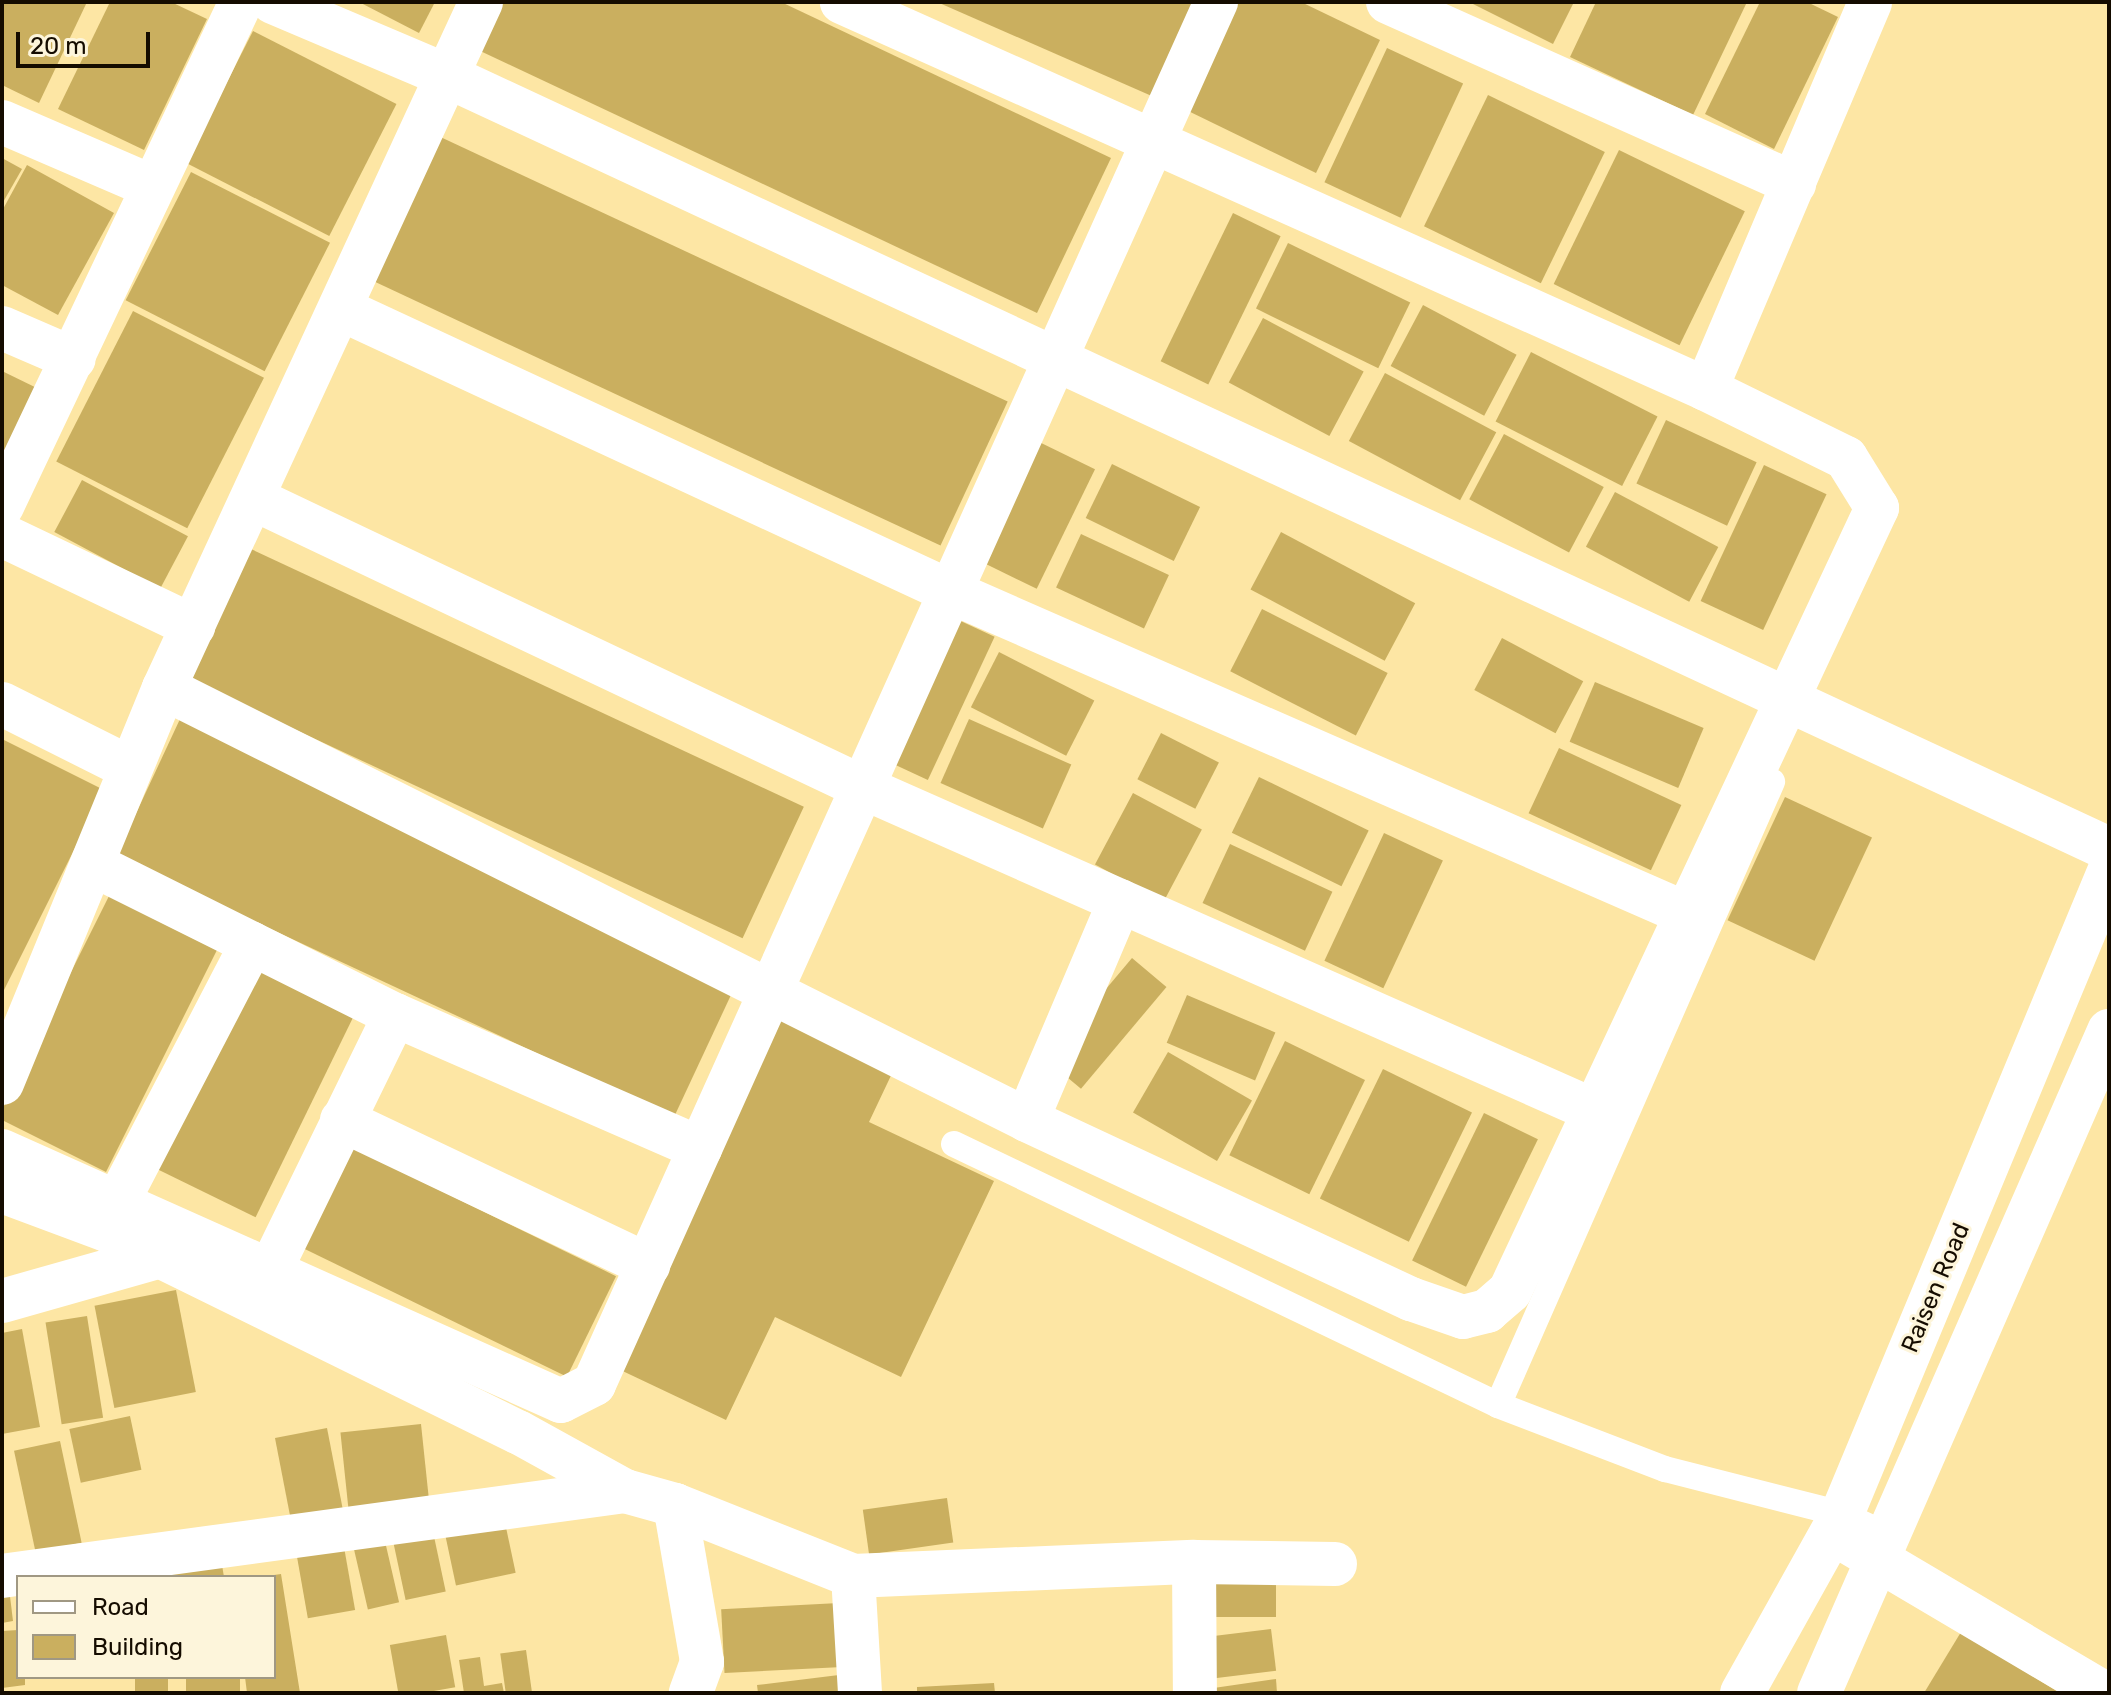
<!DOCTYPE html>
<style>
body{margin:0}
#map{position:relative;width:2111px;height:1695px;overflow:hidden;background:#fde6a4;font-family:Rubik,sans-serif}
div>[style]{position:absolute}
.building>*{inset:0;background:#caaf5f;transform-origin:0 0}
.service>*{height:26px;margin:-13px;padding:0 13px;transform-origin:13px;border-radius:13px;background:#fff}
.minor>*{height:44px;margin:-22px;padding:0 22px;transform-origin:22px;border-radius:22px;background:#fff}
.primary>*{height:44px;margin:-22px;padding:0 22px;transform-origin:22px;border-radius:22px;background:#fff}
span{translate:-50% -50%;white-space:nowrap;text-align:center;line-height:1.15;-webkit-text-stroke:6px #fdf5db;paint-order:stroke}
.street-label{font-size:24px;color:#150c00}
.frame{position:absolute;inset:0;border:4px solid #150c00;pointer-events:none}
.legend{position:absolute;left:16px;top:1575px;width:260px;height:104px;box-sizing:border-box;background:#fdf5db;border:2px solid #a09883;margin:0;padding:10px 14px;list-style:none;font-size:24px;color:#150c00}
.legend li{display:flex;align-items:center;gap:16px;height:40px}
.legend b{width:40px;border:2px solid #a09883}
.scale{position:absolute;left:16px;top:32px;width:134px;height:36px;box-sizing:border-box;border:4px solid #150c00;border-top:0;padding-left:10px;font-size:24px;line-height:28px;white-space:nowrap;color:#150c00;-webkit-text-stroke:6px #fdf5db;paint-order:stroke}
</style>
<div id="map">
<div class="building">
<div style="clip-path:polygon(2px 2px,87px 2px,39px 103px,2px 85px)"></div>
<div style="clip-path:polygon(110px 2px,171px 2px,207px 19px,144px 150px,58px 109px)"></div>
<div style="clip-path:polygon(359px 2px,435px 2px,419px 33px)"></div>
<div style="clip-path:polygon(498px 2px,781px 2px,1111px 158px,1037px 313px,476px 49px)"></div>
<div style="clip-path:polygon(937px 2px,1196px 2px,1154px 97px)"></div>
<div style="clip-path:polygon(1231px 2px,1301px 2px,1380px 40px,1316px 173px,1180px 107px)"></div>
<div style="clip-path:polygon(1469px 2px,1574px 2px,1553px 44px)"></div>
<div style="clip-path:polygon(1596px 2px,1747px 2px,1693px 115px,1570px 57px)"></div>
<div style="clip-path:polygon(1760px 2px,1807px 2px,1838px 17px,1774px 149px,1705px 114px)"></div>
<div style="left:253px;top:31px;width:161px;height:148px;rotate:27deg"></div>
<div style="left:1387px;top:48px;width:84px;height:148px;rotate:25deg"></div>
<div style="left:1488px;top:95px;width:130px;height:146px;rotate:26deg"></div>
<div style="left:434px;top:134px;width:633px;height:159px;rotate:25deg"></div>
<div style="left:1619px;top:150px;width:140px;height:149px;rotate:26deg"></div>
<div style="clip-path:polygon(2px 158px,22px 169px,2px 204px)"></div>
<div style="clip-path:polygon(27px 165px,114px 213px,58px 315px,2px 285px,2px 211px)"></div>
<div style="left:191px;top:172px;width:156px;height:144px;rotate:27deg"></div>
<div style="left:1233px;top:213px;width:53px;height:165px;rotate:26deg"></div>
<div style="left:1288px;top:243px;width:136px;height:73px;rotate:26deg"></div>
<div style="left:1423px;top:305px;width:106px;height:69px;rotate:28deg"></div>
<div style="left:133px;top:311px;width:147px;height:169px;rotate:27deg"></div>
<div style="left:1263px;top:318px;width:114px;height:73px;rotate:28deg"></div>
<div style="left:1531px;top:352px;width:142px;height:78px;rotate:27deg"></div>
<div style="clip-path:polygon(2px 371px,45px 392px,2px 479px)"></div>
<div style="left:1385px;top:373px;width:126px;height:77px;rotate:28deg"></div>
<div style="left:1666px;top:420px;width:100px;height:70px;rotate:25deg"></div>
<div style="left:1504px;top:434px;width:113px;height:74px;rotate:28deg"></div>
<div style="left:1033px;top:439px;width:69px;height:133px;rotate:26deg"></div>
<div style="left:1112px;top:464px;width:98px;height:60px;rotate:26deg"></div>
<div style="left:1764px;top:465px;width:69px;height:150px;rotate:25deg"></div>
<div style="left:82px;top:480px;width:120px;height:59px;rotate:28deg"></div>
<div style="left:1615px;top:492px;width:117px;height:62px;rotate:28deg"></div>
<div style="left:1281px;top:532px;width:152px;height:65px;rotate:28deg"></div>
<div style="left:1081px;top:534px;width:97px;height:59px;rotate:25deg"></div>
<div style="left:251px;top:549px;width:610px;height:145px;rotate:25deg"></div>
<div style="left:1262px;top:609px;width:141px;height:70px;rotate:27deg"></div>
<div style="left:952px;top:617px;width:47px;height:158px;rotate:25deg"></div>
<div style="left:1502px;top:638px;width:92px;height:59px;rotate:28deg"></div>
<div style="left:999px;top:652px;width:107px;height:62px;rotate:27deg"></div>
<div style="left:1595px;top:682px;width:118px;height:65px;rotate:23deg"></div>
<div style="left:180px;top:719px;width:616px;height:152px;rotate:25deg"></div>
<div style="left:969px;top:719px;width:112px;height:70px;rotate:24deg"></div>
<div style="left:1161px;top:733px;width:65px;height:52px;rotate:27deg"></div>
<div style="clip-path:polygon(2px 739px,104px 790px,2px 994px)"></div>
<div style="left:1559px;top:748px;width:135px;height:72px;rotate:25deg"></div>
<div style="left:1259px;top:777px;width:122px;height:62px;rotate:26deg"></div>
<div style="left:1133px;top:793px;width:78px;height:81px;rotate:28deg"></div>
<div style="left:1785px;top:797px;width:96px;height:136px;rotate:25deg"></div>
<div style="left:1384px;top:833px;width:65px;height:141px;rotate:25deg"></div>
<div style="left:1230px;top:844px;width:113px;height:65px;rotate:25deg"></div>
<div style="clip-path:polygon(112px 890px,220px 944px,106px 1172px,2px 1120px,2px 1110px)"></div>
<div style="left:249px;top:957px;width:120px;height:231px;rotate:26deg"></div>
<div style="left:1132px;top:958px;width:45px;height:133px;rotate:40deg"></div>
<div style="left:1187px;top:995px;width:96px;height:52px;rotate:23deg"></div>
<div style="clip-path:polygon(782px 1011px,896px 1065px,869px 1122px,994px 1181px,901px 1377px,775px 1317px,726px 1420px,612px 1366px)"></div>
<div style="left:1285px;top:1041px;width:89px;height:127px;rotate:26deg"></div>
<div style="left:1168px;top:1052px;width:97px;height:70px;rotate:30deg"></div>
<div style="left:1383px;top:1069px;width:99px;height:144px;rotate:26deg"></div>
<div style="left:1484px;top:1113px;width:60px;height:164px;rotate:26deg"></div>
<div style="left:341px;top:1142px;width:306px;height:112px;rotate:26deg"></div>
<div style="left:176px;top:1290px;width:104px;height:83px;rotate:79deg"></div>
<div style="left:87px;top:1316px;width:103px;height:42px;rotate:81deg"></div>
<div style="clip-path:polygon(22px 1329px,40px 1427px,2px 1434px,2px 1333px)"></div>
<div style="left:130px;top:1416px;width:55px;height:62px;rotate:78deg"></div>
<div style="left:421px;top:1424px;width:91px;height:81px;rotate:84deg"></div>
<div style="left:327px;top:1428px;width:97px;height:53px;rotate:79deg"></div>
<div style="left:60px;top:1441px;width:104px;height:47px;rotate:78deg"></div>
<div style="left:947px;top:1498px;width:45px;height:85px;rotate:82deg"></div>
<div style="left:504px;top:1518px;width:56px;height:61px;rotate:78deg"></div>
<div style="left:432px;top:1527px;width:66px;height:41px;rotate:78deg"></div>
<div style="left:384px;top:1537px;width:67px;height:32px;rotate:77deg"></div>
<div style="clip-path:polygon(219px 1547px,224px 1577px,170px 1577px,166px 1556px)"></div>
<div style="left:344px;top:1547px;width:64px;height:48px;rotate:80deg"></div>
<div style="clip-path:polygon(281px 1574px,300px 1693px,247px 1693px,245px 1677px,274px 1677px,274px 1575px)"></div>
<div style="left:1207px;top:1579px;width:69px;height:38px"></div>
<div style="clip-path:polygon(8px 1580px,13px 1621px,2px 1623px,2px 1581px)"></div>
<div style="left:839px;top:1603px;width:64px;height:118px;rotate:87deg"></div>
<div style="left:1271px;top:1629px;width:42px;height:70px;rotate:83deg"></div>
<div style="clip-path:polygon(18px 1630px,18px 1677px,25px 1677px,25px 1685px,2px 1688px,2px 1631px)"></div>
<div style="clip-path:polygon(1961px 1632px,2060px 1693px,1924px 1693px)"></div>
<div style="left:446px;top:1635px;width:53px;height:57px;rotate:80deg"></div>
<div style="left:526px;top:1650px;width:43px;height:26px;rotate:82deg"></div>
<div style="clip-path:polygon(480px 1657px,484px 1686px,502px 1683px,504px 1693px,464px 1693px,459px 1660px)"></div>
<div style="clip-path:polygon(847px 1674px,849px 1693px,758px 1693px,757px 1685px)"></div>
<div style="left:135px;top:1677px;width:33px;height:16px"></div>
<div style="left:186px;top:1677px;width:54px;height:16px"></div>
<div style="clip-path:polygon(1276px 1679px,1277px 1693px,1200px 1693px,1200px 1690px)"></div>
<div style="clip-path:polygon(994px 1683px,995px 1693px,917px 1693px,917px 1687px)"></div>
</div>
<div class="service">
<div style="left:954px;top:1144px;width:603px;rotate:25.63deg"></div>
<div style="left:1498px;top:1405px;width:179px;rotate:21deg"></div>
<div style="left:1665px;top:1469px;width:183px;rotate:14.3deg"></div>
<div style="left:1842px;top:1514px;width:54px;rotate:25.1deg"></div>
<div style="left:1498px;top:1405px;width:681px;rotate:-66.26deg"></div>
</div>
<div class="minor">
<div style="left:273px;top:2px;width:187px;rotate:23deg"></div>
<div style="left:445px;top:75px;width:1835px;rotate:24.95deg"></div>
<div style="left:1388px;top:2px;width:445px;rotate:24.1deg"></div>
<div style="left:2px;top:122px;width:164px;rotate:23.3deg"></div>
<div style="left:341px;top:309px;width:672px;rotate:24.89deg"></div>
<div style="left:951px;top:592px;width:803px;rotate:23.63deg"></div>
<div style="left:2px;top:328px;width:78px;rotate:23.3deg"></div>
<div style="left:1706px;top:389px;width:420px;rotate:-67deg"></div>
<div style="left:254px;top:499px;width:673px;rotate:25.35deg"></div>
<div style="left:862px;top:787px;width:801px;rotate:23.85deg"></div>
<div style="left:2px;top:506px;width:558px;rotate:-64.63deg"></div>
<div style="left:2px;top:535px;width:212px;rotate:25.5deg"></div>
<div style="left:164px;top:688px;width:965px;rotate:26.59deg"></div>
<div style="left:1027px;top:1120px;width:424px;rotate:25deg"></div>
<div style="left:1411px;top:1299px;width:55px;rotate:19.1deg"></div>
<div style="left:1463px;top:1317px;width:25px;rotate:-14deg"></div>
<div style="left:1487px;top:1311px;width:30px;rotate:-41deg"></div>
<div style="left:1510px;top:1291px;width:865px;rotate:-64.89deg"></div>
<div style="left:1877px;top:508px;width:59px;rotate:-121.8deg"></div>
<div style="left:1846px;top:458px;width:156px;rotate:-153.8deg"></div>
<div style="left:1706px;top:389px;width:947px;rotate:-155.87deg"></div>
<div style="left:2px;top:704px;width:143px;rotate:26.6deg"></div>
<div style="left:94px;top:865px;width:336px;rotate:26.5deg"></div>
<div style="left:395px;top:1015px;width:333px;rotate:23.6deg"></div>
<div style="left:2px;top:1083px;width:427px;rotate:-67.7deg"></div>
<div style="left:164px;top:688px;width:756px;rotate:-65.2deg"></div>
<div style="left:342px;top:1120px;width:339px;rotate:25.4deg"></div>
<div style="left:1027px;top:1120px;width:238px;rotate:-67deg"></div>
<div style="left:2px;top:1151px;width:612px;rotate:24.1deg"></div>
<div style="left:561px;top:1401px;width:37px;rotate:-27deg"></div>
<div style="left:594px;top:1384px;width:1516px;rotate:-65.77deg"></div>
<div style="left:2px;top:1191px;width:112px;rotate:20.4deg"></div>
<div style="left:107px;top:1230px;width:458px;rotate:26.2deg"></div>
<div style="left:518px;top:1432px;width:122px;rotate:28.9deg"></div>
<div style="left:118px;top:1201px;width:290px;rotate:-62.5deg"></div>
<div style="left:270px;top:1271px;width:285px;rotate:-64deg"></div>
<div style="left:2px;top:1301px;width:162px;rotate:-15.8deg"></div>
<div style="left:675px;top:1505px;width:192px;rotate:21.7deg"></div>
<div style="left:1833px;top:1533px;width:315px;rotate:30.6deg"></div>
<div style="left:1194px;top:1562px;width:131px;rotate:89.6deg"></div>
<div style="left:2px;top:1576px;width:629px;rotate:-7.77deg"></div>
<div style="left:625px;top:1491px;width:52px;rotate:15.6deg"></div>
<div style="left:675px;top:1505px;width:159px;rotate:80.2deg"></div>
<div style="left:702px;top:1662px;width:33px;rotate:110deg"></div>
<div style="left:860px;top:1693px;width:117px;rotate:-93.4deg"></div>
<div style="left:853px;top:1576px;width:341px;rotate:-2.4deg"></div>
<div style="left:1194px;top:1562px;width:141px;rotate:0.8deg"></div>
</div>
<div class="primary">
<div style="left:1742px;top:1693px;width:205px;rotate:-60.8deg"></div>
<div style="left:1842px;top:1514px;width:695px;rotate:-67.42deg"></div>
<div style="left:1819px;top:1693px;width:723px;rotate:-66.34deg"></div>
</div>
<div class="street-label">
<span style="left:1936px;top:1288px;rotate:-67deg">Raisen Road</span>
</div>
<div class="frame"></div>
<ul class="legend">
<li><b style="height:10px;background:#fff"></b>Road</li>
<li><b style="height:22px;background:#caaf5f"></b>Building</li>
</ul>
<div class="scale">20 m</div>
</div>
